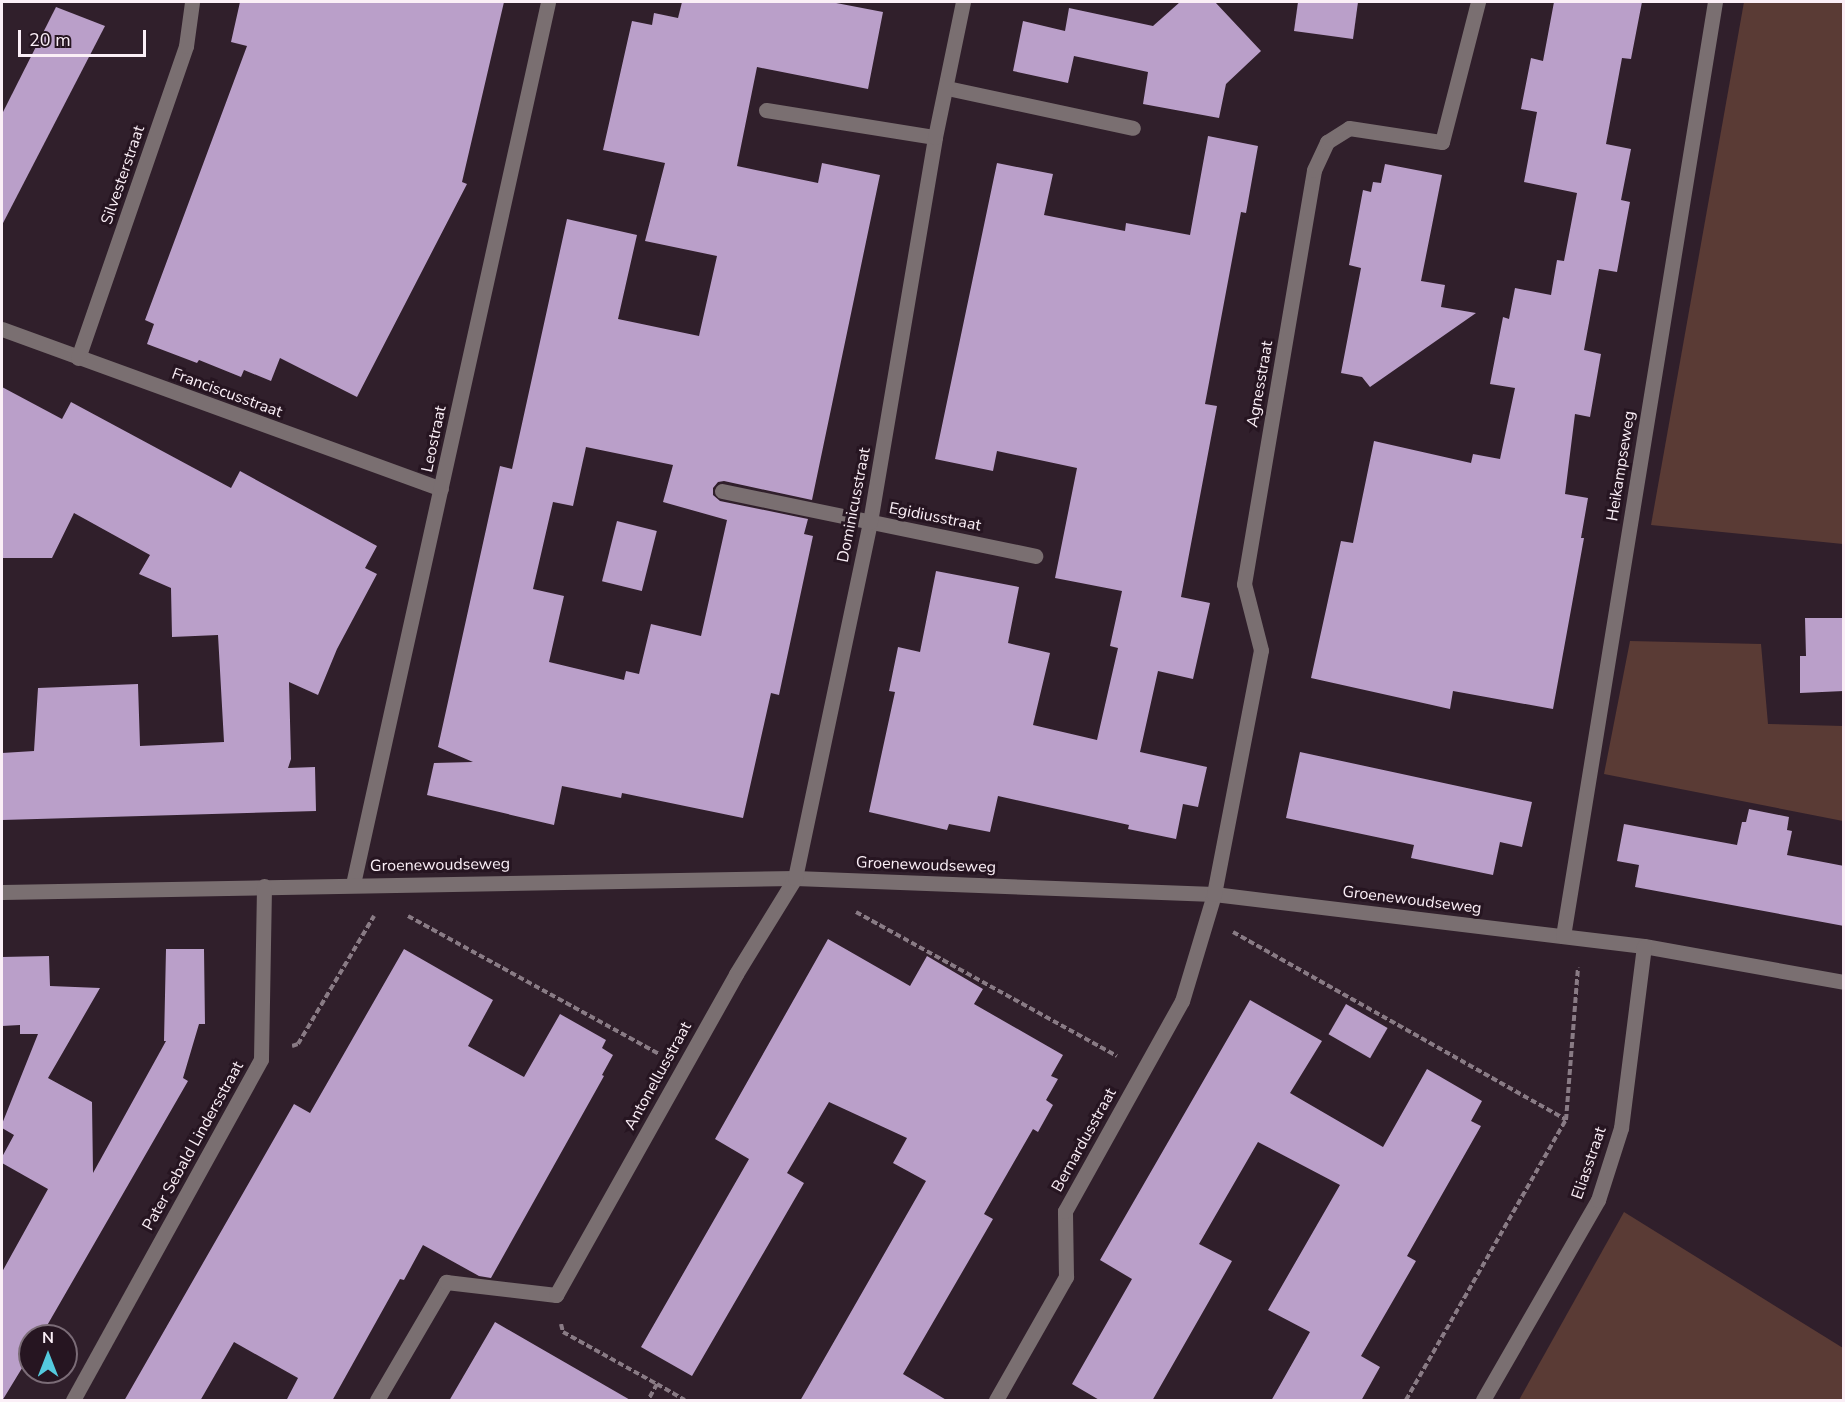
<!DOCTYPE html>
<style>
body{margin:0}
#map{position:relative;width:1845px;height:1402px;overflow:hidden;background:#301f2b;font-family:"Nunito Sans",sans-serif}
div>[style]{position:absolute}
.green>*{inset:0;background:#5a3b35}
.building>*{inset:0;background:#ba9fc9;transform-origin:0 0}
.path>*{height:4px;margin-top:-2px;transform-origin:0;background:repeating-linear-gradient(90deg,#897b85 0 6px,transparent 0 9px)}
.minor>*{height:15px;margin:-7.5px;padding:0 7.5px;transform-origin:7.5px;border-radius:7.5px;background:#7a6f71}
span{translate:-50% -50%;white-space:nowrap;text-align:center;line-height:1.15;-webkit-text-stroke:6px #261521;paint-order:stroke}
.street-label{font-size:16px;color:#fbeff7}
.frame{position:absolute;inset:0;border:3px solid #fbeff7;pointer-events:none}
.north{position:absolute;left:18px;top:1324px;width:60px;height:60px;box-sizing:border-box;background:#261521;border:2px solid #7b6c77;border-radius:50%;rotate:0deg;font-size:16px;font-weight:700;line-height:24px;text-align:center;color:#fbeff7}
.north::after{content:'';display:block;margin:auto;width:21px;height:27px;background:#54cade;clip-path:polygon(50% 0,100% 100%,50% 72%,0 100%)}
.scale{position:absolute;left:18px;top:30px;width:128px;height:27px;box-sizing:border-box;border:3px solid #fbeff7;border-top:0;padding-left:8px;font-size:18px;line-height:21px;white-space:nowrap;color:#fbeff7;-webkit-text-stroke:4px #261521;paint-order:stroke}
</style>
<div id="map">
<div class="green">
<div style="clip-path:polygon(1744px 2px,1843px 2px,1843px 544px,1651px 525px)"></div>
<div style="clip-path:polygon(1630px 641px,1761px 644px,1768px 724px,1843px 726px,1843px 821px,1604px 774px)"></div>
<div style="clip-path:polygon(1624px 1212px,1843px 1348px,1843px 1400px,1519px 1400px)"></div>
</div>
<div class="building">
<div style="clip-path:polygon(240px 2px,504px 2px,462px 182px,467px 184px,357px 397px,280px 358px,271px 381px,244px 370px,241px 377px,199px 360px,197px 363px,147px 344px,154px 324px,145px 320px,247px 46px,231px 42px)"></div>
<div style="clip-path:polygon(evenodd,682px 2px,831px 2px,883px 12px,868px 89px,757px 67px,737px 166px,818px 183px,822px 163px,880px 175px,812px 500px,724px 481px,718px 482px,713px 488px,713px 495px,720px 501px,808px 519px,804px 534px,813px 536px,779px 695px,771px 693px,743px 818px,622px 793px,621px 798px,562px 786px,554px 825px,427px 795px,434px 763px,473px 762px,438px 747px,500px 466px,512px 469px,567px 219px,637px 235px,618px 319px,699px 336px,717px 256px,645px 241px,665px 163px,603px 150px,632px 21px,652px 25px,654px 13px,678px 18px,682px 2px,586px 447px,673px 465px,663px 502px,727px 520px,701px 636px,651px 624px,639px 674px,626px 671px,624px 680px,549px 662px,564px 596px,533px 589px,553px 502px,573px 506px,586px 447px)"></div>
<div style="clip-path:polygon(1180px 2px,1215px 2px,1261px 51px,1226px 84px,1219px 118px,1143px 104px,1148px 72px,1074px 56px,1068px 83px,1013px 71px,1023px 21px,1065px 31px,1069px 8px,1153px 26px)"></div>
<div style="clip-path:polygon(1298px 2px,1358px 2px,1353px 39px,1294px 31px)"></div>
<div style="clip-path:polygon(1554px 2px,1642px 2px,1631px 59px,1622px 58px,1606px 144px,1631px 149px,1621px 200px,1630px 202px,1617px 272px,1599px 269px,1584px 350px,1601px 354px,1590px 417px,1575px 414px,1565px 494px,1588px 498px,1581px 538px,1584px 538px,1553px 709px,1453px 691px,1450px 709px,1311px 678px,1341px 541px,1353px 543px,1374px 441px,1471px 463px,1473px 454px,1500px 459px,1515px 388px,1490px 384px,1503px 317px,1509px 319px,1515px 288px,1551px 295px,1557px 260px,1564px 261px,1577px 193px,1524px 182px,1537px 112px,1521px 109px,1531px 58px,1543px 61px)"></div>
<div style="clip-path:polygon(56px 7px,105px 26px,2px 225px,2px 114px)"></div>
<div style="clip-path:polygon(1208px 136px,1258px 146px,1246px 213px,1241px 212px,1205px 404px,1217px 406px,1181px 597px,1210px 603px,1193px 679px,1158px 671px,1140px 752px,1207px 767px,1198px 807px,1183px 804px,1176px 839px,1128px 829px,1129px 825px,998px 796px,990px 832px,949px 824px,947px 830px,869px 812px,895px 692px,889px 691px,898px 647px,920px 652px,936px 571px,1019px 587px,1008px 643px,1050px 653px,1033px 725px,1097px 740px,1118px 648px,1110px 646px,1122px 591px,1055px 578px,1077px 468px,997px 451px,993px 471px,935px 459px,997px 163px,1053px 174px,1044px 215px,1125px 231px,1126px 223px,1190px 235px)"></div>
<div style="clip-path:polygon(1385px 164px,1442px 175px,1421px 281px,1445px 285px,1441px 307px,1476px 313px,1370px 387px,1362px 377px,1341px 373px,1361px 268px,1349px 265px,1363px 190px,1371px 192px,1373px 182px,1381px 183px)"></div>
<div style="clip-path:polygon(2px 387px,62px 419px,71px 402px,231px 488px,240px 471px,377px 546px,365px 568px,377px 574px,337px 649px,318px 695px,289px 682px,291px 759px,288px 768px,315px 767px,316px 811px,2px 820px,2px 753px,34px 751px,38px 688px,138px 684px,140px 746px,224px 742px,218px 635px,172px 637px,171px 588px,139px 574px,150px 555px,74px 513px,52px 558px,2px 558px)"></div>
<div style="left:617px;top:521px;width:41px;height:62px;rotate:14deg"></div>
<div style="clip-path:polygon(1805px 618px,1844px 618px,1844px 691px,1800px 693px,1800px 656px,1806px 656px)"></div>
<div style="clip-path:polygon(1300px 752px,1532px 802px,1522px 847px,1500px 842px,1493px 875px,1411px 858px,1414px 845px,1286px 818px)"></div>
<div style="clip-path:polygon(1749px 809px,1789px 817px,1787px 830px,1792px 831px,1787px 855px,1844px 866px,1844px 926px,1635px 887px,1639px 865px,1617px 861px,1624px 824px,1737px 845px,1742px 822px,1746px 822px)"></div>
<div style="clip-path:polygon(828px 939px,910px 986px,927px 956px,983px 989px,974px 1004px,1063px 1055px,1051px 1076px,1058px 1079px,1046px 1100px,1053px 1105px,1038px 1132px,1033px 1129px,984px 1214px,993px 1219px,903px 1374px,948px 1401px,800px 1401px,926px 1181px,893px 1163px,907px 1138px,829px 1102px,787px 1173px,804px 1183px,692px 1376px,641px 1347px,749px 1159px,715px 1139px)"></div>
<div style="clip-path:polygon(166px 949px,204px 949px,205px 1024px,199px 1024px,183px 1078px,188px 1081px,41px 1336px,30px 1336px,30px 1355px,2px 1401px,2px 1272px,48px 1189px,2px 1163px,2px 1157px,14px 1135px,2px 1128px,2px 1124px,38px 1034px,20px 1034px,20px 1025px,2px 1026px,2px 957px,49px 956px,50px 986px,100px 988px,48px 1078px,92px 1102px,93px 1173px,166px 1041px,164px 1041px)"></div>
<div style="clip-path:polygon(404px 949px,493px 1000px,468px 1046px,524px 1077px,560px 1014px,606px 1040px,602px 1048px,613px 1055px,602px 1075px,604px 1076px,491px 1278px,479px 1276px,423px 1245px,404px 1280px,400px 1279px,332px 1401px,286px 1401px,298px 1378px,234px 1342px,200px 1401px,124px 1401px,294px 1104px,310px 1113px)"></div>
<div style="clip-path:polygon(1250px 1000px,1322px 1041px,1290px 1093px,1383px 1147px,1427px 1069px,1482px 1101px,1471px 1121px,1481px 1126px,1407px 1256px,1416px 1261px,1361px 1356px,1380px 1367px,1361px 1401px,1271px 1401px,1310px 1332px,1268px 1310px,1340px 1185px,1258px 1142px,1199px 1244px,1232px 1261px,1152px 1401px,1101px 1401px,1072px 1384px,1132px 1279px,1100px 1260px)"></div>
<div style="left:1346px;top:1004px;width:48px;height:35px;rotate:30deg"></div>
<div style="clip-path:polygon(495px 1322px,540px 1348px,632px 1401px,449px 1401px)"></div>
</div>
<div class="path">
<div style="left:856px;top:912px;width:298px;rotate:28.9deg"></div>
<div style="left:408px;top:916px;width:286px;rotate:28.8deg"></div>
<div style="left:1233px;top:932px;width:382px;rotate:29.4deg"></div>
<div style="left:292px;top:1046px;width:6px;rotate:-18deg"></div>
<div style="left:298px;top:1044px;width:149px;rotate:-59.3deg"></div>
<div style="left:561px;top:1324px;width:8px;rotate:76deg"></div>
<div style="left:563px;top:1332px;width:107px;rotate:29deg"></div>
<div style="left:657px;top:1384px;width:18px;rotate:119deg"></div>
<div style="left:657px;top:1384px;width:32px;rotate:30deg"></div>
<div style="left:1406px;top:1400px;width:322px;rotate:-60.3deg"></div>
<div style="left:1566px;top:1120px;width:153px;rotate:-85.5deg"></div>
</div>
<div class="minor">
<div style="left:947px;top:88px;width:190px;rotate:12.1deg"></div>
<div style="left:766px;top:110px;width:171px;rotate:9.1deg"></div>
<div style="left:2px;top:329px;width:467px;rotate:20deg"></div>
<div style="left:78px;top:358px;width:330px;rotate:-70.9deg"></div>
<div style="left:186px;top:46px;width:44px;rotate:-82.2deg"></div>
<div style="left:722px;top:491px;width:320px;rotate:11.7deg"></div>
<div style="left:353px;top:884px;width:903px;rotate:-77.53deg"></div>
<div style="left:2px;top:892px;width:793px;rotate:-1.01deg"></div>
<div style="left:795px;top:878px;width:419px;rotate:2.2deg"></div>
<div style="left:1214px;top:894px;width:433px;rotate:6.9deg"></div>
<div style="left:1644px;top:946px;width:203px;rotate:10.2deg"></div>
<div style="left:1563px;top:936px;width:946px;rotate:-80.76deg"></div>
<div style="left:73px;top:1400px;width:389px;rotate:-61.1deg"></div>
<div style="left:261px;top:1059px;width:173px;rotate:-89deg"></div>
<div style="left:377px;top:1400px;width:137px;rotate:-59.7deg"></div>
<div style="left:446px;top:1282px;width:111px;rotate:6.7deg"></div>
<div style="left:556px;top:1295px;width:368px;rotate:-60.7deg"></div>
<div style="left:736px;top:974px;width:113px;rotate:-58.4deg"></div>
<div style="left:795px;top:878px;width:364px;rotate:-78.1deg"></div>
<div style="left:870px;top:522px;width:390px;rotate:-80.4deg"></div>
<div style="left:935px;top:137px;width:138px;rotate:-78.3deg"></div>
<div style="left:996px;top:1400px;width:142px;rotate:-60.4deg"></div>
<div style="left:1066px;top:1277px;width:66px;rotate:-90.9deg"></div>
<div style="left:1065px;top:1211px;width:240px;rotate:-60.9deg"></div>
<div style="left:1182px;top:1001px;width:112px;rotate:-73.3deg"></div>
<div style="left:1214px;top:894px;width:248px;rotate:-79.1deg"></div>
<div style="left:1261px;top:650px;width:68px;rotate:-104.4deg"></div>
<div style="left:1244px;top:584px;width:420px;rotate:-80.4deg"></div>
<div style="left:1314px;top:170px;width:31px;rotate:-65deg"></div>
<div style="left:1327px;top:142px;width:26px;rotate:-32deg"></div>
<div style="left:1349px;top:128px;width:94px;rotate:8.6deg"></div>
<div style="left:1442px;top:142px;width:145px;rotate:-75.6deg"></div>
<div style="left:1483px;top:1400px;width:231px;rotate:-60.1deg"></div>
<div style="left:1598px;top:1200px;width:76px;rotate:-72.3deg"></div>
<div style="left:1621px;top:1128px;width:183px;rotate:-82.8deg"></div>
</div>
<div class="street-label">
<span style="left:123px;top:175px;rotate:-71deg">Silvesterstraat</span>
<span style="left:1260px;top:384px;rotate:-80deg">Agnesstraat</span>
<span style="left:227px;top:393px;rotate:20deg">Franciscusstraat</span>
<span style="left:434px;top:439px;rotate:-78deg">Leostraat</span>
<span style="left:1621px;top:466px;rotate:-81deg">Heikampseweg</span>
<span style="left:854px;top:505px;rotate:-79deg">Dominicusstraat</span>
<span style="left:935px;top:517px;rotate:11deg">Egidiusstraat</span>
<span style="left:440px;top:865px;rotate:-1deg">Groenewoudseweg</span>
<span style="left:926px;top:865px;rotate:2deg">Groenewoudseweg</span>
<span style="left:1412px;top:900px;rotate:7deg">Groenewoudseweg</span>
<span style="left:658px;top:1076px;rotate:-61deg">Antonellusstraat</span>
<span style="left:1084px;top:1140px;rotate:-61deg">Bernardusstraat</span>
<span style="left:193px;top:1146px;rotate:-61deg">Pater Sebald Lindersstraat</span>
<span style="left:1589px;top:1163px;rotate:-71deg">Eliasstraat</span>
</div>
<div class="frame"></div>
<div class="north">N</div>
<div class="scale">20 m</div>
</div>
